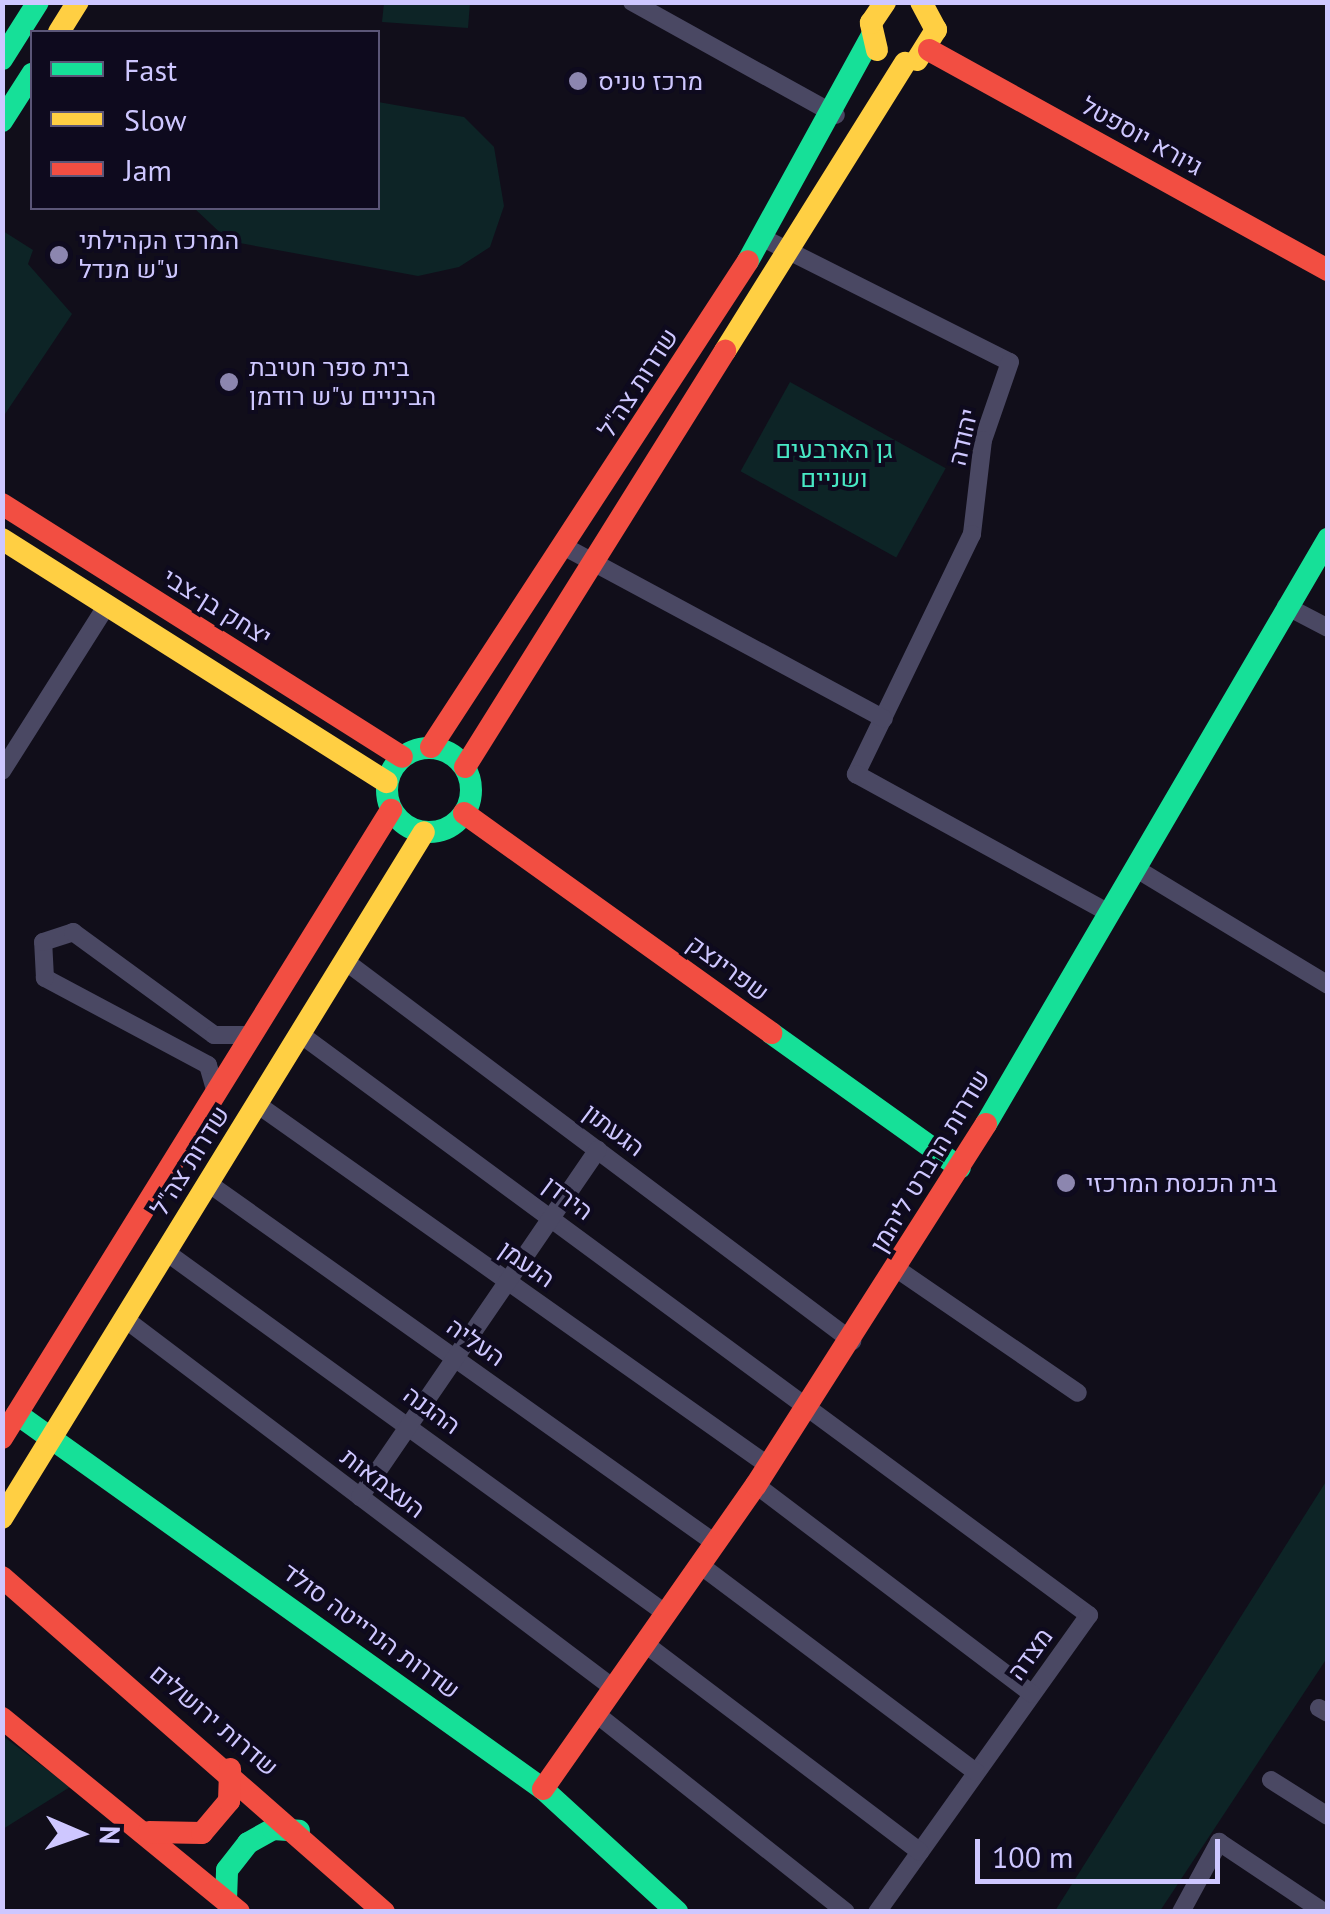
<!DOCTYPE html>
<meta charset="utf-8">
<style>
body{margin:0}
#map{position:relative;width:1330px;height:1914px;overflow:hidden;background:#110e1a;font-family:"PT Sans",Heebo,sans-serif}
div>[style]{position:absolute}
.green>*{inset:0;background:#0d2426;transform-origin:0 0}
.street>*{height:18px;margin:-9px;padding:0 9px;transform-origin:9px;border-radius:9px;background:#4a4863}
.fast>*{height:22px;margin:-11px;padding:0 11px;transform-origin:11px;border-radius:11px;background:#16e098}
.fast>.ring{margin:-11px;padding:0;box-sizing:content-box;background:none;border:22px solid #16e098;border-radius:50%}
.slow>*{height:22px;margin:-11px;padding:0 11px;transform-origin:11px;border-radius:11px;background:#ffcf43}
.jam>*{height:22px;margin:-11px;padding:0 11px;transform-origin:11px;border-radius:11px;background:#f24e42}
.dots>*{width:28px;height:28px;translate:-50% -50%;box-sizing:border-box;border:5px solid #0e0a1e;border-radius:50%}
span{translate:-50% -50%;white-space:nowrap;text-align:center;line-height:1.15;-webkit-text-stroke:8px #0e0a1e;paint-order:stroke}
.poi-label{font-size:25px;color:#cec7ff}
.left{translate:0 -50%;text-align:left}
.street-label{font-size:25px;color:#cec7ff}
.park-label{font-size:25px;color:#48e9c5}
.frame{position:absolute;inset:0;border:5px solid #cec7ff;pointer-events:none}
.legend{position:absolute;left:30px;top:30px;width:350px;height:180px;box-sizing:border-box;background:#0e0a1e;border:2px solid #5b5678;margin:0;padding:12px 18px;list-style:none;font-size:30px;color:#cec7ff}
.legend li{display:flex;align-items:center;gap:20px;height:50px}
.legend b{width:50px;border:2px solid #5b5678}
.north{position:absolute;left:30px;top:1784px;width:100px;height:100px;-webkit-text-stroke:8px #0e0a1e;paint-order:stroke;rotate:92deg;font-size:28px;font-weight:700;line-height:40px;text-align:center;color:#cec7ff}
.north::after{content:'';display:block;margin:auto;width:35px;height:45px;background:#cec7ff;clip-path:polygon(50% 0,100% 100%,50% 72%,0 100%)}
.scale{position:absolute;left:975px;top:1839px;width:245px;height:45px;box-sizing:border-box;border:5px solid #cec7ff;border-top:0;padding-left:12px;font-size:30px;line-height:35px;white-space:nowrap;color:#cec7ff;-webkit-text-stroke:8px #0e0a1e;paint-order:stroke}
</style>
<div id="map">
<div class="green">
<div style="clip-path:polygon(384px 3px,470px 3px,468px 28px,382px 22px)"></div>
<div style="clip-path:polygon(378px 102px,464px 117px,494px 147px,504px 206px,490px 247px,459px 267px,418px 276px,229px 241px,194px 208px,378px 208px)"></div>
<div style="clip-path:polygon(3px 231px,33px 250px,28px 264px,72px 314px,3px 417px)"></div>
<div style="left:790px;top:382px;width:178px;height:102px;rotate:29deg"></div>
<div style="clip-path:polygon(1327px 1480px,1327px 1658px,1160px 1911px,1055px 1911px)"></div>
<div style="clip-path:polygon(3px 1736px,70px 1787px,3px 1829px)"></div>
</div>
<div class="street">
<div style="left:632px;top:2px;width:233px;rotate:29deg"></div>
<div style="left:763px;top:238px;width:276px;rotate:26.7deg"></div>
<div style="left:1010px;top:362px;width:83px;rotate:109.1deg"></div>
<div style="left:983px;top:440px;width:95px;rotate:96.7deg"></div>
<div style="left:972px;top:534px;width:267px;rotate:115.8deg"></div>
<div style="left:856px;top:774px;width:289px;rotate:28.8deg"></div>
<div style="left:565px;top:547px;width:362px;rotate:28.3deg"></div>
<div style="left:1286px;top:606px;width:47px;rotate:27.6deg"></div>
<div style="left:2px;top:771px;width:196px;rotate:-57.7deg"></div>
<div style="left:1135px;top:868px;width:226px;rotate:31.2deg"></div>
<div style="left:345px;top:961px;width:634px;rotate:36.85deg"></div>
<div style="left:300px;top:1034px;width:980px;rotate:36.37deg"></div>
<div style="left:1089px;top:1615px;width:365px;rotate:125.5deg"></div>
<div style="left:216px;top:1093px;width:29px;rotate:-106deg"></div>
<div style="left:208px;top:1065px;width:185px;rotate:-151.9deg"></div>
<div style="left:45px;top:978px;width:36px;rotate:-93deg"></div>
<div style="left:43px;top:942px;width:32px;rotate:-18deg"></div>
<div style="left:73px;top:932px;width:175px;rotate:36.1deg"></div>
<div style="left:214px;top:1035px;width:38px"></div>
<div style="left:257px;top:1104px;width:627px;rotate:35.26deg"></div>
<div style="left:208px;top:1183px;width:622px;rotate:35.38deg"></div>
<div style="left:166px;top:1252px;width:616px;rotate:35.88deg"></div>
<div style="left:897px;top:1269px;width:219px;rotate:34.4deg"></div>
<div style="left:125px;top:1319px;width:610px;rotate:37.08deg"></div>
<div style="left:756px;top:1485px;width:346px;rotate:37.1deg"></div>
<div style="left:360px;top:1497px;width:421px;rotate:-55.6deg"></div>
<div style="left:700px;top:1565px;width:345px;rotate:36.9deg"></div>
<div style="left:644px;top:1643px;width:346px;rotate:37.1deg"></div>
<div style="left:1319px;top:1708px;width:10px;rotate:29deg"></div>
<div style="left:595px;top:1713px;width:320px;rotate:38.4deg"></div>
<div style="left:1271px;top:1780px;width:67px;rotate:32.3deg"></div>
<div style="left:1181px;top:1912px;width:80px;rotate:-61.5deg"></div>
<div style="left:1219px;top:1842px;width:126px;rotate:33.7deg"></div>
</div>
<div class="fast">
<div style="left:2px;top:59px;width:67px;rotate:-57.7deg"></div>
<div style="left:2px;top:121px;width:56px;rotate:-57.4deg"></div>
<div style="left:748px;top:261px;width:256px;rotate:-61.2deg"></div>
<div class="ring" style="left:387px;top:748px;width:62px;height:62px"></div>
<div style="left:771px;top:1033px;width:232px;rotate:35.5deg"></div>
<div style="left:986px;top:1124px;width:678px;rotate:-59.69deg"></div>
<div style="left:17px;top:1414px;width:646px;rotate:35.49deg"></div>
<div style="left:543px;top:1789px;width:182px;rotate:42.5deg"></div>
<div style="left:226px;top:1900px;width:30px;rotate:-88deg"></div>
<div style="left:227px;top:1870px;width:34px;rotate:-52deg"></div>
<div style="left:248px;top:1843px;width:29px;rotate:-29deg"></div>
<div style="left:273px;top:1829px;width:26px;rotate:4deg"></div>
</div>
<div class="slow">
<div style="left:59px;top:32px;width:36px;rotate:-58deg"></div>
<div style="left:877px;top:50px;width:28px;rotate:-103deg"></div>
<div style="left:871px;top:23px;width:25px;rotate:-56deg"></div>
<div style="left:917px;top:60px;width:36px;rotate:-58deg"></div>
<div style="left:936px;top:30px;width:32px;rotate:-118deg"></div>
<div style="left:725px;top:351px;width:340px;rotate:-58deg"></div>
<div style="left:2px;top:539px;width:455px;rotate:32.3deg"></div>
<div style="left:2px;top:1518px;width:805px;rotate:-58.4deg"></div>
</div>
<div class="jam">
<div style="left:929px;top:50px;width:456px;rotate:28.9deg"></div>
<div style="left:2px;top:504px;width:473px;rotate:32.3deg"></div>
<div style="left:431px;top:747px;width:580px;rotate:-56.89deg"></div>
<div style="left:465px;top:767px;width:491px;rotate:-58deg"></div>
<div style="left:464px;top:813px;width:378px;rotate:35.6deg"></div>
<div style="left:2px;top:1438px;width:739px;rotate:-58.22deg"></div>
<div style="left:2px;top:1577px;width:508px;rotate:41.25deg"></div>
<div style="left:2px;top:1718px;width:306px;rotate:39.3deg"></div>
<div style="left:543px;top:1789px;width:371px;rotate:-55deg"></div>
<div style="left:756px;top:1485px;width:428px;rotate:-57.5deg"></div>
<div style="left:149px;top:1832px;width:53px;rotate:1.1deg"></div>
<div style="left:202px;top:1833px;width:42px;rotate:-49.8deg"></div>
<div style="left:229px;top:1801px;width:32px;rotate:-88deg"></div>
</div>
<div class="dots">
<div style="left:578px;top:81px;background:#8c86af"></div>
<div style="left:59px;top:255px;background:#8c86af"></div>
<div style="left:229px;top:382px;background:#8c86af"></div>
<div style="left:1066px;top:1183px;background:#8c86af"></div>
</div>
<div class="poi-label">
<span class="left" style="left:598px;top:81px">מרכז טניס</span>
<span class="left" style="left:79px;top:255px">המרכז הקהילתי<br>ע"ש מנדל</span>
<span class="left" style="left:249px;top:382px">בית ספר חטיבת<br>הביניים ע"ש רודמן</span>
<span class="left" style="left:1086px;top:1183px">בית הכנסת המרכזי</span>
</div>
<div class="street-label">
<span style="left:1142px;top:136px;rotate:29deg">גיורא יוספטל</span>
<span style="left:638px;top:383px;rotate:-57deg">שדרות צה"ל</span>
<span style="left:963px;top:437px;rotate:-77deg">יהודה</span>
<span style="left:217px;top:607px;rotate:32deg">יצחק בן-צבי</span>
<span style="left:728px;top:968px;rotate:36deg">שפרינצק</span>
<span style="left:614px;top:1130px;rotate:37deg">הגעתון</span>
<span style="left:190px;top:1161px;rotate:-58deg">שדרות צה"ל</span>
<span style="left:930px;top:1161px;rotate:-59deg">שדרות הרברט ליהמן</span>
<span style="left:568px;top:1198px;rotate:37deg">הירדן</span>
<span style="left:527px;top:1264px;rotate:35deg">הנעמן</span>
<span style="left:476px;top:1342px;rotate:35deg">העליה</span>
<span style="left:432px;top:1410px;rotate:36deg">ההגנה</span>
<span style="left:383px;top:1483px;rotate:37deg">העצמאות</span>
<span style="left:371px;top:1631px;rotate:36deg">שדרות הנרייטה סולד</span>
<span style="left:1030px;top:1654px;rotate:-54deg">מצדה</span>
<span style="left:214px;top:1720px;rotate:40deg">שדרות ירושלים</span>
</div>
<div class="park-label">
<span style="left:834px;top:464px">גן הארבעים<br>ושניים</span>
</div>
<div class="frame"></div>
<ul class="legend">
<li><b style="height:12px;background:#16e098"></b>Fast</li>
<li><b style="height:12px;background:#ffcf43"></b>Slow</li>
<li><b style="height:12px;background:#f24e42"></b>Jam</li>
</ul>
<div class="north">N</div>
<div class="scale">100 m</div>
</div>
